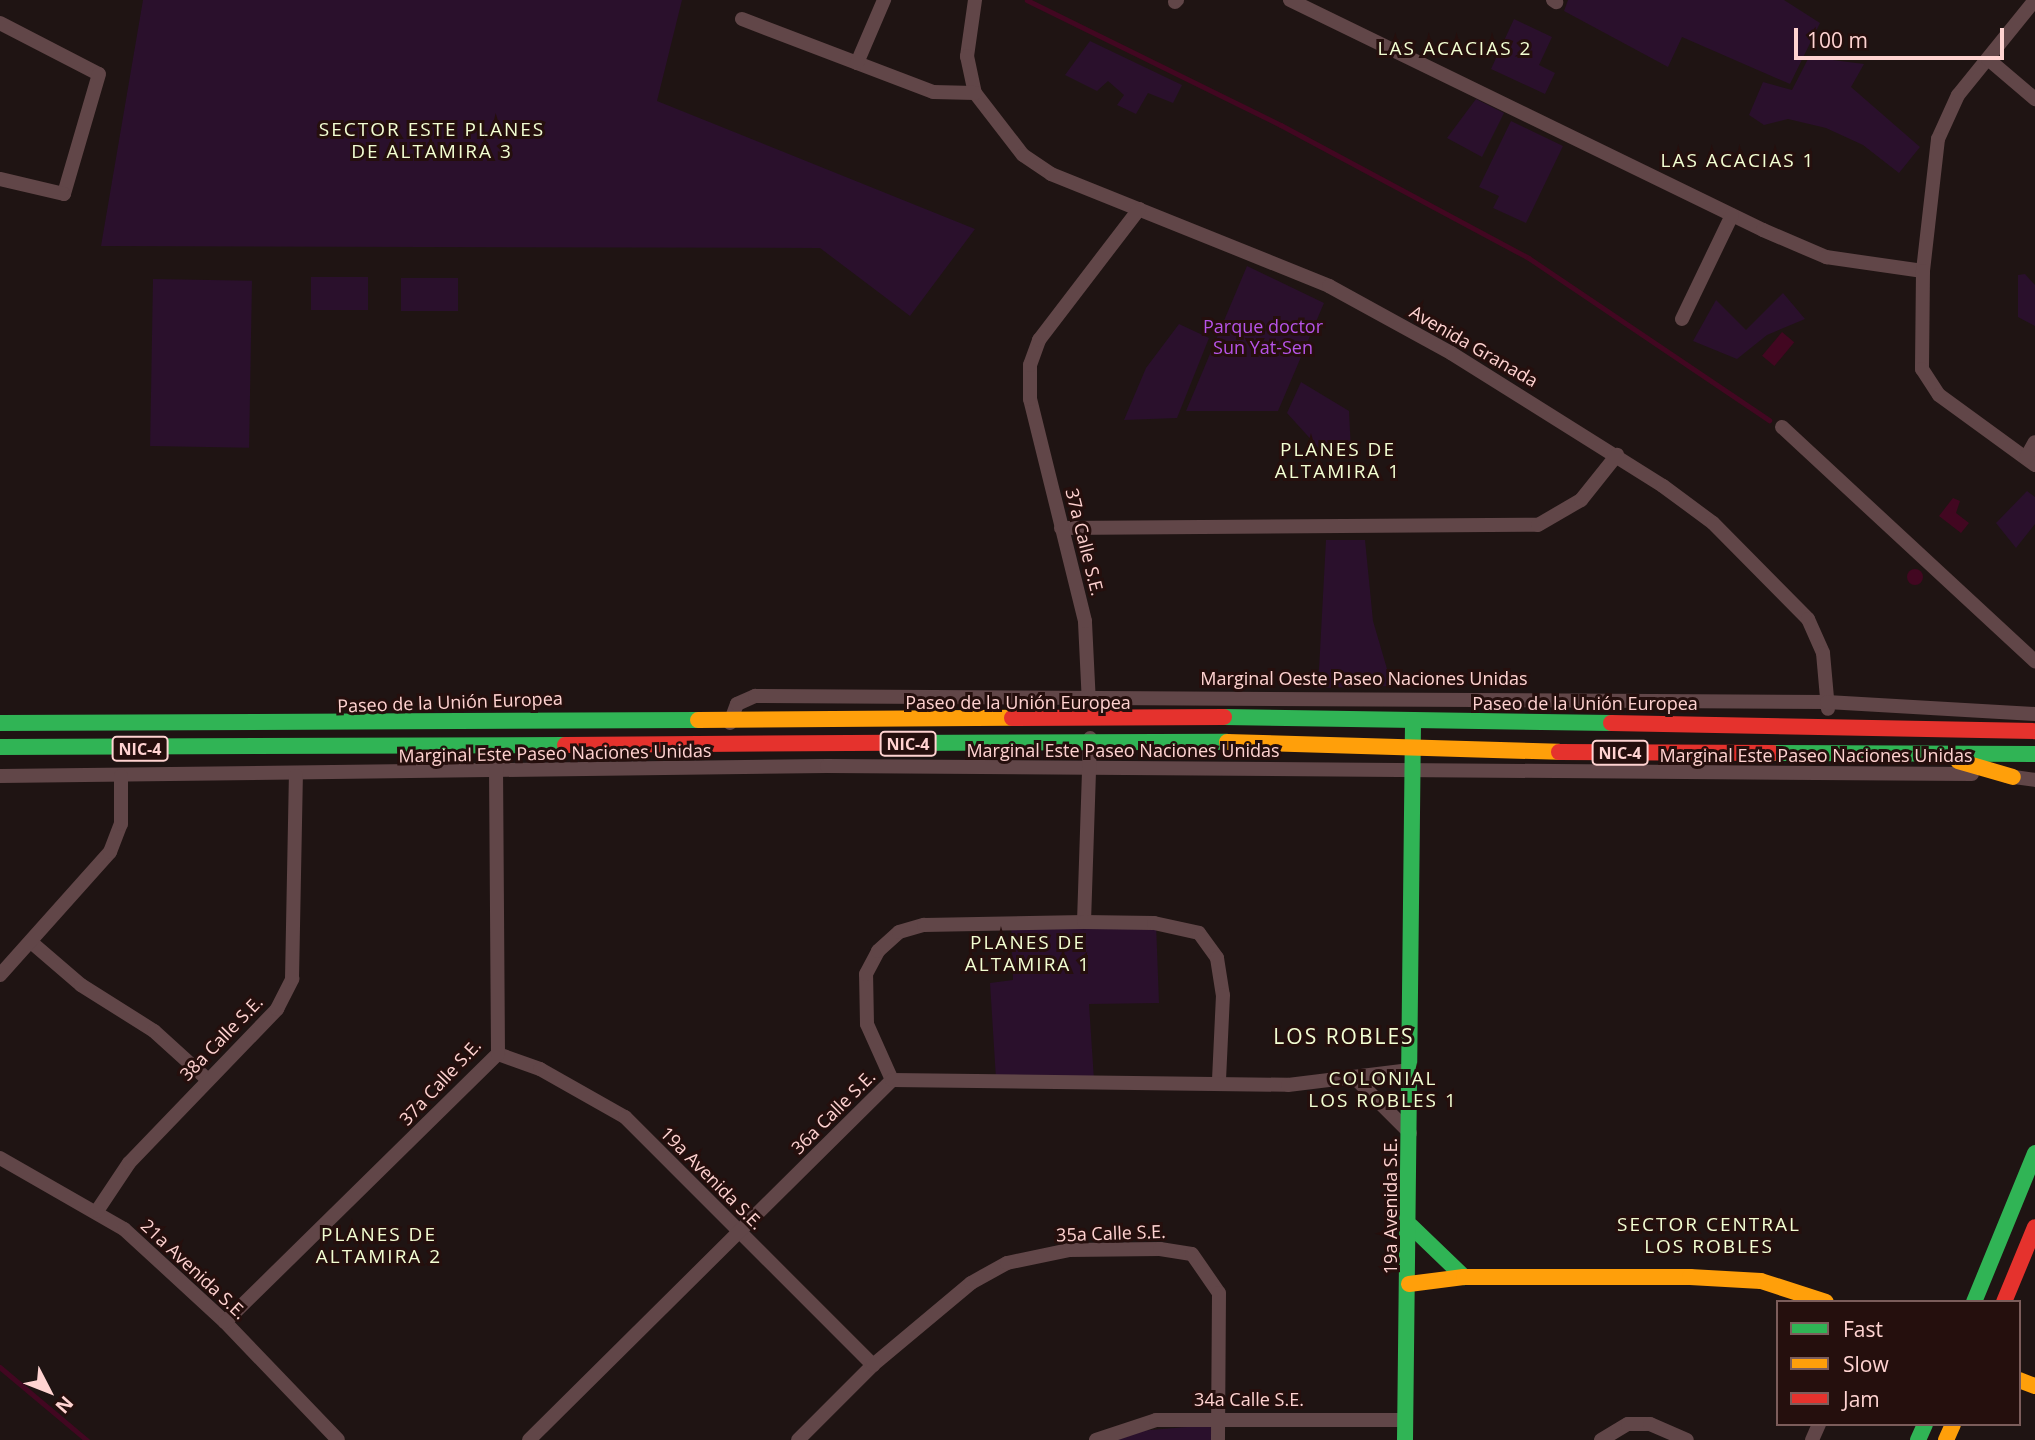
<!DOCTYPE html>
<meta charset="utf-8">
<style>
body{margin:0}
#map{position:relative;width:2035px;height:1440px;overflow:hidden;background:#1f1413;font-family:"Open Sans",sans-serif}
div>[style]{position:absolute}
.green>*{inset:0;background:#2a102c;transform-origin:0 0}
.water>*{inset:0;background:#420721;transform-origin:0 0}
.round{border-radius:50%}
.stream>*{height:4.5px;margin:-2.25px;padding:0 2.25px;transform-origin:2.25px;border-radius:2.25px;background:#420721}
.street>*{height:14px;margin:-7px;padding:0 7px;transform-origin:7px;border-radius:7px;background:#614648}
.fast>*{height:16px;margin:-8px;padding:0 8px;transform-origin:8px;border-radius:8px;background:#30b455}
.slow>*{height:16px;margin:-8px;padding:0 8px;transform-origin:8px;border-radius:8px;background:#ff9f0a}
.jam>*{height:16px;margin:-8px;padding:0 8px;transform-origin:8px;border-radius:8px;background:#e5322d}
span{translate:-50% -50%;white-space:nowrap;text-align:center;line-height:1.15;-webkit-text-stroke:6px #250f0d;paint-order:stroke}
.shield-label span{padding:2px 5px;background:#250f0d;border:2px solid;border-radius:5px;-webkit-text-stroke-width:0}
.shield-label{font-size:16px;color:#ffd3d1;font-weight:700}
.park-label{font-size:18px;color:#b754e8}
.street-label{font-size:18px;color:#ffd3d1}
.neighbourhood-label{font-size:19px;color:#f3ffd3;letter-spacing:2px}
.quarter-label{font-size:21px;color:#f3ffd3;letter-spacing:2px}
.legend{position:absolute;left:1776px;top:1300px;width:245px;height:126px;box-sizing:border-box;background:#250f0d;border:2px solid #7c5d5b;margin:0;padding:9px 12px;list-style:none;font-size:21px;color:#ffd3d1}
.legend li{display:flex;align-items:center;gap:14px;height:35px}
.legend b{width:35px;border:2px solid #7c5d5b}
.north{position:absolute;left:14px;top:1356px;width:70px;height:70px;-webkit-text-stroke:5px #250f0d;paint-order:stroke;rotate:132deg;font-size:19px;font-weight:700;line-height:28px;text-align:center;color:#ffd3d1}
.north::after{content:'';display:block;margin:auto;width:24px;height:32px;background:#ffd3d1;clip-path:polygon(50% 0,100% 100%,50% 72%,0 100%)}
.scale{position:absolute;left:1794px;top:28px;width:210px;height:32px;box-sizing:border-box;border:4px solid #ffd3d1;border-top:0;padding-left:9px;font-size:21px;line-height:24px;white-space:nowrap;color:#ffd3d1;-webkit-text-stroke:5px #250f0d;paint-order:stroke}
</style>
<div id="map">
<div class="green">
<div style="clip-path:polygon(143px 0,682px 0,657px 101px,975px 229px,910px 316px,820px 248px,101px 246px)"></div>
<div style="clip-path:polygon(1568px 0,1784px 0,1820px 23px,1790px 84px,1682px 37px,1668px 67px,1564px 11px)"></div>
<div style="clip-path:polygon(1514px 19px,1552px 37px,1539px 65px,1555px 73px,1545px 94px,1491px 69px)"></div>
<div style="clip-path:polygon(1090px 41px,1182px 85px,1173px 103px,1148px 93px,1136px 114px,1117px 105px,1124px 95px,1108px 81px,1097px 91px,1065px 75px)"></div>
<div style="clip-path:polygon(1809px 57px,1864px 64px,1851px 87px,1920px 147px,1899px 173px,1863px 145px,1826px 128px,1788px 119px,1764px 125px,1749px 115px,1763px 82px,1792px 90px)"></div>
<div style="clip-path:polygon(1476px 99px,1504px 113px,1482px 157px,1447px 138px)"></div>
<div style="clip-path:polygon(1511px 121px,1563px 146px,1526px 223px,1493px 208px,1499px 196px,1479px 187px)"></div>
<div style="clip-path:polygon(1247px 266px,1324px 303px,1278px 411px,1186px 411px)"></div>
<div style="clip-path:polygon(2025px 274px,2035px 285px,2035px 326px,2018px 317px,2018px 275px)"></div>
<div style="left:368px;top:277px;width:33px;height:57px;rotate:90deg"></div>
<div style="left:458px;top:278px;width:33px;height:57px;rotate:90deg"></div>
<div style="left:153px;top:279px;width:99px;height:167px;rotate:1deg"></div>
<div style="clip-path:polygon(1783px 293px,1805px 319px,1767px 335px,1737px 359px,1693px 341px,1716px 300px,1746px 330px)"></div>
<div style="clip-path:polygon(1179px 324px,1209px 338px,1177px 418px,1124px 420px,1146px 368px)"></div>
<div style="clip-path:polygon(1301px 382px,1349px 411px,1351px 451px,1325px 455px,1287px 413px)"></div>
<div style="clip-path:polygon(2027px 491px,2035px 497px,2035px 524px,2016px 548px,1996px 523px)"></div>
<div style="clip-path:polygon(1326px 540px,1365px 540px,1373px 621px,1392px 686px,1318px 688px)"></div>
<div style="clip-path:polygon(1011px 923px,1156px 923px,1159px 1003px,1089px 1004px,1094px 1080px,996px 1079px,990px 983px,1013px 980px)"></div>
<div style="clip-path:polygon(1211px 1425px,1211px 1440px,1112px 1440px,1138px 1431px)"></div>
</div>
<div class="water">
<div style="left:1782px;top:332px;width:16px;height:31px;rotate:40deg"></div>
<div style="clip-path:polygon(1953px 498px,1960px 501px,1956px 513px,1969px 523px,1961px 533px,1939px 516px)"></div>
<div class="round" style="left:1907px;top:569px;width:16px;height:16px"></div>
</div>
<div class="stream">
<div style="left:1027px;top:0;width:283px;rotate:26.2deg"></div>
<div style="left:1281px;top:125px;width:281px;rotate:28.2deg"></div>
<div style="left:1529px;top:258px;width:290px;rotate:34deg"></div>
<div style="left:0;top:1367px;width:114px;rotate:40deg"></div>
</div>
<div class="street">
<div style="left:975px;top:0;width:57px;rotate:98.1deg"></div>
<div style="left:967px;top:56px;width:38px;rotate:78deg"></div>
<div style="left:975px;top:93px;width:78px;rotate:52.3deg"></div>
<div style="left:1023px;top:155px;width:34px;rotate:34deg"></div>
<div style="left:1051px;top:174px;width:300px;rotate:21.9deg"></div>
<div style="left:1329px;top:286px;width:139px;rotate:28.8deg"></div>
<div style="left:1451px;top:353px;width:250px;rotate:32.1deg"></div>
<div style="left:1663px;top:486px;width:62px;rotate:36.5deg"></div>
<div style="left:1713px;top:523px;width:135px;rotate:45.3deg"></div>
<div style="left:1808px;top:619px;width:37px;rotate:66deg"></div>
<div style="left:1823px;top:653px;width:56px;rotate:84.9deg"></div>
<div style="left:1290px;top:0;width:526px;rotate:25.93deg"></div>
<div style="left:1763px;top:230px;width:69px;rotate:23.2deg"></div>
<div style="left:1826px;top:257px;width:98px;rotate:8.2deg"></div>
<div style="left:1553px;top:0;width:4px;rotate:34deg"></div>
<div style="left:2035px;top:0;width:122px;rotate:129deg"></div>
<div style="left:1958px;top:95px;width:48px;rotate:114.4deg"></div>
<div style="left:1938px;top:139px;width:133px;rotate:96.5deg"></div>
<div style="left:1923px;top:271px;width:98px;rotate:90.6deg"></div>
<div style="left:1922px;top:369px;width:31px;rotate:57deg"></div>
<div style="left:1939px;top:395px;width:119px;rotate:36.1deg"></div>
<div style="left:1175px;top:2px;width:3px;rotate:-45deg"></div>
<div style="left:742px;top:19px;width:204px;rotate:20.9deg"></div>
<div style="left:933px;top:92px;width:42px;rotate:1.4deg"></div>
<div style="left:0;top:23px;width:111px;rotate:27.3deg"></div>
<div style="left:99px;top:74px;width:125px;rotate:106.3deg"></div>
<div style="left:64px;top:194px;width:66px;rotate:-166.8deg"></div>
<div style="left:1988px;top:59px;width:62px;rotate:40.4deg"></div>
<div style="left:857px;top:63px;width:69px;rotate:-66.8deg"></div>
<div style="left:1682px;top:319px;width:115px;rotate:-64.3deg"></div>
<div style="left:1782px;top:427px;width:345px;rotate:42.8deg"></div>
<div style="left:2026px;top:458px;width:18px;rotate:-61deg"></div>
<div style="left:1061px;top:528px;width:477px;rotate:-0.4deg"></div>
<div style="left:1538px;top:525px;width:50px;rotate:-30.2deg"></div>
<div style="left:1581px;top:500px;width:58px;rotate:-51.3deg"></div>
<div style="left:1089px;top:704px;width:83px;rotate:-92.8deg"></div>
<div style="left:1085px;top:621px;width:229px;rotate:-103.9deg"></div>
<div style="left:1030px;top:399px;width:34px;rotate:-90deg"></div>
<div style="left:1030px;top:365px;width:27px;rotate:-70deg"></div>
<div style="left:1039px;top:340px;width:165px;rotate:-52.6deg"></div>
<div style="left:730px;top:723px;width:20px;rotate:-70deg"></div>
<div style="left:737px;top:704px;width:20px;rotate:-24deg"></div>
<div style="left:755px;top:696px;width:1072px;rotate:0.32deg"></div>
<div style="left:1827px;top:702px;width:208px;rotate:3.3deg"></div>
<div style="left:0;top:776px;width:827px;rotate:-0.69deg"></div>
<div style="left:827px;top:766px;width:1145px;rotate:0.4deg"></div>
<div style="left:2007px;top:776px;width:28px;rotate:8deg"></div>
<div style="left:1084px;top:922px;width:184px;rotate:-88.1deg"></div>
<div style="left:31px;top:942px;width:66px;rotate:40.7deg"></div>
<div style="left:81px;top:985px;width:86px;rotate:32.2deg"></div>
<div style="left:154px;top:1031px;width:72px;rotate:42.2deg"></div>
<div style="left:0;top:975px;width:165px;rotate:-48.2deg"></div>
<div style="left:110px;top:852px;width:30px;rotate:-69deg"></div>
<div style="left:121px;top:824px;width:48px;rotate:-90deg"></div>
<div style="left:498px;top:1054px;width:45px;rotate:19.7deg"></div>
<div style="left:540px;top:1069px;width:98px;rotate:29.5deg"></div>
<div style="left:625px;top:1117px;width:351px;rotate:45deg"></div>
<div style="left:892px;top:1080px;width:61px;rotate:-114.1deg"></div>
<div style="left:867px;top:1024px;width:50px;rotate:-91.1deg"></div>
<div style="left:866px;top:974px;width:26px;rotate:-62deg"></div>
<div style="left:878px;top:951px;width:28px;rotate:-42deg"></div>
<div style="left:899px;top:932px;width:26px;rotate:-16deg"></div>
<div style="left:924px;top:925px;width:160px;rotate:-1.1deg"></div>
<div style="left:1084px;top:922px;width:70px;rotate:0.8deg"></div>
<div style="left:1154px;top:923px;width:46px;rotate:12.5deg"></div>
<div style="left:1199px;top:933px;width:31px;rotate:54deg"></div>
<div style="left:1217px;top:958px;width:37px;rotate:81deg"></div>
<div style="left:1223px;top:995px;width:86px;rotate:92.7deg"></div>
<div style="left:1357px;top:1080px;width:75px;rotate:45deg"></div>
<div style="left:0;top:1158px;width:143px;rotate:29.8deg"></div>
<div style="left:124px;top:1229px;width:137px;rotate:42.6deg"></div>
<div style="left:225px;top:1322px;width:163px;rotate:46.2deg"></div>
<div style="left:97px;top:1211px;width:58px;rotate:-56.3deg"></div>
<div style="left:129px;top:1163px;width:214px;rotate:-46.1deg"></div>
<div style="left:277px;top:1009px;width:34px;rotate:-63deg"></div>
<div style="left:292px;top:979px;width:203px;rotate:-88.9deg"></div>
<div style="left:225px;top:1322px;width:383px;rotate:-44.5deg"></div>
<div style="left:498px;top:1054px;width:306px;rotate:-90.4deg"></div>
<div style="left:529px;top:1440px;width:511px;rotate:-44.76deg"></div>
<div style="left:892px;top:1080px;width:396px;rotate:0.7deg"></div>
<div style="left:1288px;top:1085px;width:123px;rotate:-7deg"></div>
<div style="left:798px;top:1440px;width:106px;rotate:-45deg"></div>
<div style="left:873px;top:1365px;width:128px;rotate:-39.9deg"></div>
<div style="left:971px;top:1283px;width:41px;rotate:-29.1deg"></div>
<div style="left:1007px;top:1263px;width:63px;rotate:-11.8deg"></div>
<div style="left:1069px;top:1250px;width:91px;rotate:-0.6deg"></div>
<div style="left:1160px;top:1249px;width:32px;rotate:9deg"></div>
<div style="left:1192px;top:1254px;width:47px;rotate:55.3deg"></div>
<div style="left:1219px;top:1293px;width:147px;rotate:90.4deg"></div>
<div style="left:1096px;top:1440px;width:63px;rotate:-18.4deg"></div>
<div style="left:1156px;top:1420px;width:249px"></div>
<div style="left:1601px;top:1440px;width:31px;rotate:-31deg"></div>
<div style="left:1628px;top:1424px;width:22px"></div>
<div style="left:1650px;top:1424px;width:40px;rotate:23.4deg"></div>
<div style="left:1812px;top:1440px;width:17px;rotate:-66deg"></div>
</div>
<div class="fast">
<div style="left:1224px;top:717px;width:387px;rotate:0.9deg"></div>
<div style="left:0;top:723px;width:698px;rotate:-0.25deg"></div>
<div style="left:892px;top:743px;width:335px;rotate:-0.2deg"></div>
<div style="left:0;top:747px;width:565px;rotate:-0.2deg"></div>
<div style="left:1773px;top:753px;width:262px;rotate:0.2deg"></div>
<div style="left:1411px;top:1226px;width:74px;rotate:43.9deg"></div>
<div style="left:1974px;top:1302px;width:161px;rotate:-67.7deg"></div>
<div style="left:1405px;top:1440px;width:720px;rotate:-89.36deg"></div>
<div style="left:1918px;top:1440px;width:17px;rotate:-66deg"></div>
</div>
<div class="slow">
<div style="left:698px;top:720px;width:314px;rotate:-0.4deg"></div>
<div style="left:1227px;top:742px;width:332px;rotate:1.7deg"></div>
<div style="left:1958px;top:761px;width:57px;rotate:16.2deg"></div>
<div style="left:1409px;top:1284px;width:55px;rotate:-7.3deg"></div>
<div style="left:1464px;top:1277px;width:226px"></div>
<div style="left:1690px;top:1277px;width:71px;rotate:3.2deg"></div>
<div style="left:1761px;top:1281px;width:68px;rotate:17.9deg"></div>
<div style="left:2019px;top:1380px;width:17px;rotate:21deg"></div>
<div style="left:1946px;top:1440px;width:17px;rotate:-66deg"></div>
</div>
<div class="jam">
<div style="left:1012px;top:718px;width:212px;rotate:-0.3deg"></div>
<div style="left:1611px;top:723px;width:424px;rotate:1.1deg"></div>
<div style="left:565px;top:745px;width:327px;rotate:-0.4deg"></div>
<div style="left:1559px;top:752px;width:214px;rotate:0.3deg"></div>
<div style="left:2004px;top:1302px;width:81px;rotate:-67.5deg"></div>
</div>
<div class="shield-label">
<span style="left:908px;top:744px">NIC-4</span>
<span style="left:140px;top:749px">NIC-4</span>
<span style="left:1620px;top:753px">NIC-4</span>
</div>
<div class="park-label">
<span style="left:1263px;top:337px">Parque doctor<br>Sun Yat-Sen</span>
</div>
<div class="street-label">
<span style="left:1474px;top:346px;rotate:30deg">Avenida Granada</span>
<span style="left:1085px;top:542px;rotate:76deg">37a Calle S.E.</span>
<span style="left:1364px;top:678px">Marginal Oeste Paseo Naciones Unidas</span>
<span style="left:450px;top:702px;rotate:-2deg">Paseo de la Unión Europea</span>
<span style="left:1018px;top:702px">Paseo de la Unión Europea</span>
<span style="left:1585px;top:703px">Paseo de la Unión Europea</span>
<span style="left:1123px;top:750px">Marginal Este Paseo Naciones Unidas</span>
<span style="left:555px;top:753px;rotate:-1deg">Marginal Este Paseo Naciones Unidas</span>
<span style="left:1816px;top:755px">Marginal Este Paseo Naciones Unidas</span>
<span style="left:221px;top:1038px;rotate:-46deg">38a Calle S.E.</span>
<span style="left:440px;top:1082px;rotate:-47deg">37a Calle S.E.</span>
<span style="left:833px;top:1112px;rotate:-45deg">36a Calle S.E.</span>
<span style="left:712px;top:1178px;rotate:45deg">19a Avenida S.E.</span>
<span style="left:1390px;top:1206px;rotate:-90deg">19a Avenida S.E.</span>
<span style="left:1111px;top:1233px;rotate:-2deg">35a Calle S.E.</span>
<span style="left:194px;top:1269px;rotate:43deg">21a Avenida S.E.</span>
<span style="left:1249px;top:1399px">34a Calle S.E.</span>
</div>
<div class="neighbourhood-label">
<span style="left:1455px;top:49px">LAS ACACIAS 2</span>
<span style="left:432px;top:141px">SECTOR ESTE PLANES<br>DE ALTAMIRA 3</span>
<span style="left:1738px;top:161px">LAS ACACIAS 1</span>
<span style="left:1338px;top:461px">PLANES DE<br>ALTAMIRA 1</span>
<span style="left:1028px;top:954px">PLANES DE<br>ALTAMIRA 1</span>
<span style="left:1383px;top:1090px">COLONIAL<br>LOS ROBLES 1</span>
<span style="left:1709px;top:1236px">SECTOR CENTRAL<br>LOS ROBLES</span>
<span style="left:379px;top:1246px">PLANES DE<br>ALTAMIRA 2</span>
</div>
<div class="quarter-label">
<span style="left:1344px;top:1036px">LOS ROBLES</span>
</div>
<ul class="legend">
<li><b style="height:9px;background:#30b455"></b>Fast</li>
<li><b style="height:9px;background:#ff9f0a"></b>Slow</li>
<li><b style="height:9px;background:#e5322d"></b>Jam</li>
</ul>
<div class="north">N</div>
<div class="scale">100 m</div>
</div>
